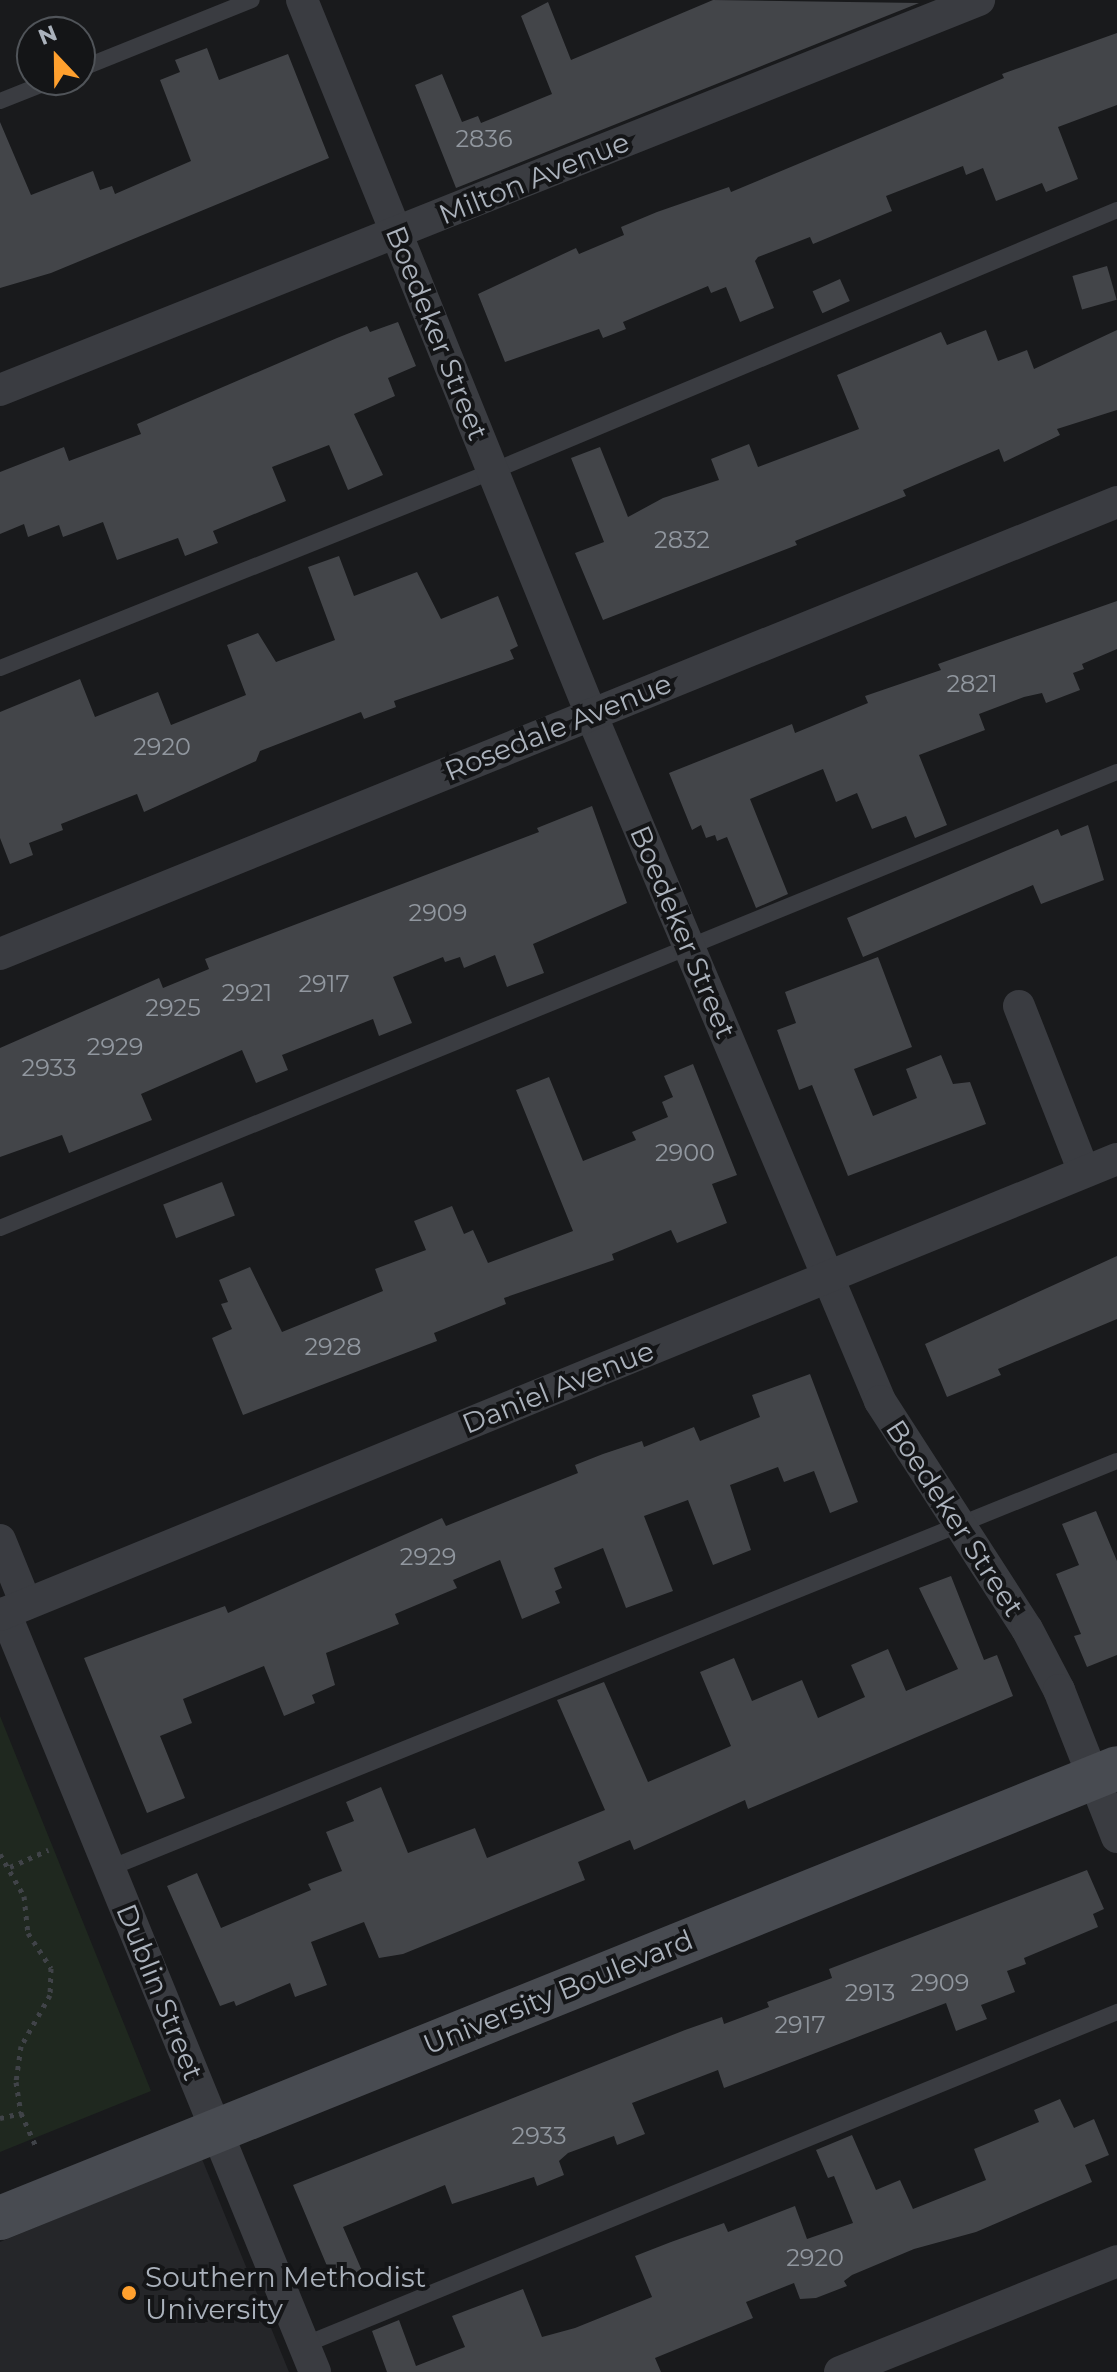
<!DOCTYPE html>
<style>
body{margin:0}
#map{position:relative;width:1117px;height:2372px;overflow:hidden;background:#191a1c;font-family:Montserrat,sans-serif}
div>[style]{position:absolute}
.built>*{inset:0;background:#252629}
.green>*{inset:0;background:#1f281f}
.building>*{inset:0;background:#434549;transform-origin:0 0}
.path>*{height:5px;margin-top:-2.5px;transform-origin:0;background:repeating-linear-gradient(90deg,#404348 0 4px,transparent 0 10px)}
.lane>*{height:16px;margin:-8px;padding:0 8px;transform-origin:8px;border-radius:8px;background:#3a3c41}
.street>*{height:32px;margin:-16px;padding:0 16px;transform-origin:16px;border-radius:16px;background:#3a3c41}
.secondary>*{height:44px;margin:-22px;padding:0 22px;transform-origin:22px;border-radius:22px;background:#484b51}
.dots>*{width:22px;height:22px;translate:-50% -50%;box-sizing:border-box;border:4px solid #141517;border-radius:50%}
span{translate:-50% -50%;white-space:nowrap;text-align:center;line-height:1.15;-webkit-text-stroke:8px #141517;paint-order:stroke}
.number-label{font-size:24px;color:#91979f}
.number-label span{-webkit-text-stroke-width:0}
.street-label{font-size:28px;color:#abb2bc}
.poi-label{font-size:28px;color:#abb2bc}
.left{translate:0 -50%;text-align:left}
.north{position:absolute;left:16px;top:16px;width:80px;height:80px;box-sizing:border-box;background:#141517;border:2px solid #505459;border-radius:50%;rotate:338deg;font-size:22px;font-weight:700;line-height:32px;text-align:center;color:#abb2bc}
.north::after{content:'';display:block;margin:auto;width:28px;height:36px;background:#ffa02e;clip-path:polygon(50% 0,100% 100%,50% 72%,0 100%)}
</style>
<div id="map">
<div class="built">
<div style="clip-path:polygon(202px 2159px,289px 2372px,0 2372px,0 2242px)"></div>
</div>
<div class="green">
<div style="clip-path:polygon(0 1716px,151px 2091px,0 2152px)"></div>
</div>
<div class="building">
<div style="clip-path:polygon(713px 0,919px 3px,456px 188px,415px 85px,442px 74px,462px 122px,478px 116px,481px 123px,552px 94px,521px 16px,548px 2px,571px 60px)"></div>
<div style="clip-path:polygon(1117px 33px,1117px 105px,1058px 127px,1078px 179px,1046px 192px,1042px 183px,996px 201px,983px 168px,966px 175px,963px 166px,886px 196px,892px 211px,813px 244px,810px 237px,758px 257px,755px 261px,774px 308px,740px 322px,726px 287px,711px 293px,708px 286px,623px 322px,626px 329px,603px 338px,599px 329px,505px 362px,478px 294px,576px 248px,579px 254px,624px 235px,621px 227px,657px 212px,729px 187px,731px 192px,1004px 78px,1002px 74px)"></div>
<div style="clip-path:polygon(207px 48px,219px 80px,288px 54px,329px 158px,51px 273px,0 288px,0 122px,31px 195px,93px 171px,100px 190px,112px 186px,115px 194px,191px 161px,160px 80px,180px 72px,175px 60px)"></div>
<div style="left:1107px;top:266px;width:35px;height:36px;rotate:74deg"></div>
<div style="left:840px;top:279px;width:24px;height:30px;rotate:66deg"></div>
<div style="clip-path:polygon(398px 322px,416px 366px,388px 378px,395px 396px,354px 414px,383px 475px,348px 490px,329px 445px,272px 467px,286px 501px,213px 531px,218px 543px,185px 556px,178px 538px,117px 560px,103px 522px,63px 537px,59px 525px,28px 537px,24px 524px,0 534px,0 472px,64px 447px,69px 461px,141px 434px,137px 424px,337px 338px,367px 326px,370px 332px)"></div>
<div style="clip-path:polygon(986px 330px,998px 361px,1027px 350px,1034px 369px,1117px 330px,1117px 410px,1057px 429px,1060px 435px,1004px 462px,999px 449px,903px 490px,906px 496px,795px 541px,797px 545px,603px 620px,575px 553px,604px 542px,571px 458px,600px 447px,628px 517px,663px 498px,719px 480px,711px 459px,749px 444px,758px 467px,859px 429px,837px 375px,941px 332px,947px 345px)"></div>
<div style="clip-path:polygon(339px 556px,354px 596px,417px 572px,441px 619px,498px 596px,518px 646px,510px 650px,514px 659px,394px 701px,396px 707px,364px 719px,361px 712px,260px 751px,256px 761px,144px 812px,137px 794px,61px 824px,63px 830px,29px 843px,33px 855px,10px 864px,0 838px,0 712px,80px 679px,95px 717px,158px 692px,171px 725px,246px 695px,227px 645px,258px 633px,276px 662px,335px 640px,308px 567px)"></div>
<div style="clip-path:polygon(1117px 601px,1117px 649px,1082px 664px,1084px 669px,1073px 673px,1080px 690px,1046px 703px,1042px 693px,1024px 697px,979px 714px,985px 730px,919px 755px,947px 825px,915px 838px,906px 816px,872px 829px,857px 793px,836px 802px,823px 769px,750px 799px,788px 894px,756px 908px,727px 837px,717px 841px,715px 835px,706px 838px,701px 825px,692px 830px,669px 773px,792px 724px,795px 733px,868px 703px,865px 696px,941px 670px,938px 664px)"></div>
<div style="clip-path:polygon(592px 806px,627px 903px,533px 944px,544px 973px,507px 987px,495px 955px,464px 968px,460px 957px,445px 962px,443px 957px,393px 977px,412px 1023px,379px 1036px,373px 1019px,282px 1055px,288px 1070px,256px 1083px,242px 1050px,141px 1094px,152px 1120px,69px 1153px,62px 1135px,0 1157px,0 1048px,159px 978px,163px 988px,209px 969px,205px 959px,539px 832px,537px 828px)"></div>
<div style="clip-path:polygon(1088px 825px,1104px 880px,1041px 904px,1033px 885px,863px 957px,847px 918px,1058px 829px,1061px 836px)"></div>
<div style="clip-path:polygon(878px 957px,912px 1047px,854px 1069px,873px 1116px,917px 1098px,906px 1069px,941px 1055px,953px 1084px,970px 1082px,986px 1124px,848px 1176px,812px 1085px,799px 1090px,777px 1030px,796px 1023px,785px 992px)"></div>
<div style="clip-path:polygon(693px 1064px,737px 1175px,712px 1184px,727px 1223px,677px 1243px,671px 1230px,612px 1254px,614px 1260px,504px 1298px,506px 1304px,434px 1333px,437px 1341px,243px 1415px,212px 1338px,232px 1329px,221px 1304px,228px 1302px,219px 1280px,250px 1267px,282px 1332px,383px 1291px,375px 1269px,426px 1250px,414px 1221px,452px 1206px,464px 1234px,473px 1230px,488px 1263px,573px 1231px,516px 1090px,549px 1077px,583px 1161px,636px 1140px,632px 1132px,668px 1117px,662px 1102px,673px 1097px,664px 1076px)"></div>
<div style="left:222px;top:1182px;width:36px;height:63px;rotate:69deg"></div>
<div style="clip-path:polygon(1117px 1256px,1117px 1319px,998px 1369px,1001px 1375px,947px 1397px,925px 1344px)"></div>
<div style="clip-path:polygon(810px 1374px,858px 1502px,830px 1513px,814px 1471px,784px 1482px,778px 1467px,730px 1485px,751px 1550px,713px 1565px,688px 1500px,644px 1516px,673px 1591px,626px 1608px,603px 1548px,554px 1568px,562px 1588px,555px 1591px,560px 1603px,522px 1619px,500px 1560px,453px 1580px,457px 1588px,395px 1614px,399px 1624px,326px 1653px,335px 1685px,312px 1695px,315px 1703px,284px 1716px,264px 1666px,183px 1699px,192px 1723px,160px 1736px,185px 1798px,147px 1813px,84px 1658px,225px 1606px,228px 1613px,442px 1518px,446px 1526px,578px 1473px,575px 1465px,603px 1454px,642px 1441px,644px 1447px,694px 1427px,700px 1441px,760px 1417px,752px 1395px)"></div>
<div style="clip-path:polygon(1096px 1511px,1117px 1561px,1117px 1655px,1087px 1667px,1074px 1636px,1081px 1634px,1056px 1574px,1079px 1565px,1062px 1524px)"></div>
<div style="clip-path:polygon(951px 1576px,984px 1660px,997px 1655px,1013px 1696px,748px 1809px,745px 1800px,634px 1850px,630px 1840px,578px 1862px,585px 1880px,403px 1954px,379px 1958px,364px 1922px,311px 1942px,327px 1985px,295px 1997px,290px 1983px,236px 2006px,234px 2001px,220px 2006px,167px 1886px,197px 1873px,221px 1928px,311px 1890px,308px 1884px,342px 1871px,326px 1832px,354px 1821px,346px 1802px,381px 1787px,408px 1853px,475px 1828px,487px 1858px,605px 1810px,557px 1700px,604px 1682px,648px 1782px,731px 1746px,700px 1672px,734px 1658px,752px 1701px,802px 1680px,818px 1718px,865px 1697px,851px 1665px,888px 1649px,906px 1691px,958px 1669px,919px 1588px)"></div>
<div style="clip-path:polygon(1087px 1870px,1104px 1909px,1093px 1914px,1098px 1927px,1024px 1958px,1026px 1964px,1007px 1971px,1015px 1992px,981px 2005px,987px 2019px,956px 2031px,946px 2003px,724px 2088px,718px 2070px,632px 2103px,645px 2134px,617px 2145px,614px 2136px,568px 2153px,559px 2161px,564px 2175px,537px 2186px,534px 2177px,452px 2204px,445px 2185px,343px 2227px,363px 2273px,335px 2285px,293px 2185px,685px 2030px,722px 2017px,724px 2024px,769px 2007px,767px 2002px,832px 1978px,829px 1969px)"></div>
<div style="clip-path:polygon(1060px 2099px,1074px 2128px,1094px 2119px,1109px 2155px,1085px 2165px,1092px 2182px,976px 2232px,914px 2249px,852px 2275px,844px 2281px,847px 2286px,816px 2298px,800px 2299px,794px 2283px,746px 2302px,753px 2318px,655px 2358px,661px 2372px,387px 2372px,372px 2331px,399px 2320px,416px 2366px,465px 2347px,452px 2316px,523px 2289px,542px 2337px,575px 2328px,652px 2297px,635px 2256px,671px 2242px,724px 2223px,728px 2232px,795px 2206px,807px 2239px,853px 2223px,834px 2176px,828px 2178px,816px 2150px,852px 2135px,876px 2190px,900px 2180px,913px 2209px,986px 2180px,974px 2149px,1039px 2122px,1034px 2110px)"></div>
</div>
<div class="path">
<div style="left:0;top:1854px;width:48px;rotate:60.3deg"></div>
<div style="left:24px;top:1896px;width:37px;rotate:84deg"></div>
<div style="left:28px;top:1933px;width:42px;rotate:56.7deg"></div>
<div style="left:51px;top:1968px;width:27px;rotate:92deg"></div>
<div style="left:50px;top:1995px;width:59px;rotate:119.6deg"></div>
<div style="left:21px;top:2046px;width:36px;rotate:98deg"></div>
<div style="left:16px;top:2082px;width:31px;rotate:81deg"></div>
<div style="left:21px;top:2113px;width:37px;rotate:66deg"></div>
<div style="left:10px;top:1867px;width:42px;rotate:-24.1deg"></div>
<div style="left:0;top:2118px;width:22px;rotate:-13deg"></div>
</div>
<div class="lane">
<div style="left:80px;top:69px;width:185px;rotate:-21.9deg"></div>
<div style="left:0;top:101px;width:57px;rotate:-21.6deg"></div>
<div style="left:0;top:668px;width:531px;rotate:-21.78deg"></div>
<div style="left:493px;top:471px;width:676px;rotate:-22.7deg"></div>
<div style="left:0;top:1228px;width:1206px;rotate:-22.21deg"></div>
<div style="left:110px;top:1868px;width:1086px;rotate:-22.01deg"></div>
<div style="left:304px;top:2345px;width:879px;rotate:-22.27deg"></div>
</div>
<div class="street">
<div style="left:302px;top:0;width:770px;rotate:67.96deg"></div>
<div style="left:591px;top:714px;width:745px;rotate:67.18deg"></div>
<div style="left:880px;top:1401px;width:271px;rotate:57.2deg"></div>
<div style="left:1027px;top:1629px;width:69px;rotate:62.3deg"></div>
<div style="left:1059px;top:1690px;width:158px;rotate:68.5deg"></div>
<div style="left:0;top:390px;width:1054px;rotate:-21.72deg"></div>
<div style="left:0;top:954px;width:1205px;rotate:-22.03deg"></div>
<div style="left:1019px;top:1006px;width:178px;rotate:68.6deg"></div>
<div style="left:0;top:1540px;width:69px;rotate:67.9deg"></div>
<div style="left:5px;top:1613px;width:820px;rotate:67.78deg"></div>
<div style="left:0;top:1615px;width:1206px;rotate:-22.21deg"></div>
<div style="left:840px;top:2372px;width:298px;rotate:-21.8deg"></div>
</div>
<div class="secondary">
<div style="left:0;top:2218px;width:1204px;rotate:-21.94deg"></div>
</div>
<div class="dots">
<div style="left:129px;top:2293px;background:#ffa02e"></div>
</div>
<div class="number-label">
<span style="left:484px;top:139px">2836</span>
<span style="left:682px;top:540px">2832</span>
<span style="left:972px;top:684px">2821</span>
<span style="left:162px;top:747px">2920</span>
<span style="left:438px;top:913px">2909</span>
<span style="left:324px;top:984px">2917</span>
<span style="left:247px;top:993px">2921</span>
<span style="left:173px;top:1008px">2925</span>
<span style="left:115px;top:1047px">2929</span>
<span style="left:49px;top:1068px">2933</span>
<span style="left:685px;top:1153px">2900</span>
<span style="left:333px;top:1347px">2928</span>
<span style="left:428px;top:1557px">2929</span>
<span style="left:940px;top:1983px">2909</span>
<span style="left:870px;top:1993px">2913</span>
<span style="left:800px;top:2025px">2917</span>
<span style="left:539px;top:2136px">2933</span>
<span style="left:815px;top:2258px">2920</span>
</div>
<div class="street-label">
<span style="left:534px;top:178px;rotate:-22deg">Milton Avenue</span>
<span style="left:437px;top:333px;rotate:68deg">Boedeker Street</span>
<span style="left:558px;top:727px;rotate:-22deg">Rosedale Avenue</span>
<span style="left:683px;top:932px;rotate:67deg">Boedeker Street</span>
<span style="left:558px;top:1387px;rotate:-22deg">Daniel Avenue</span>
<span style="left:955px;top:1518px;rotate:57deg">Boedeker Street</span>
<span style="left:160px;top:1992px;rotate:68deg">Dublin Street</span>
<span style="left:558px;top:1992px;rotate:-22deg">University Boulevard</span>
</div>
<div class="poi-label">
<span class="left" style="left:145px;top:2293px">Southern Methodist<br>University</span>
</div>
<div class="north">N</div>
</div>
